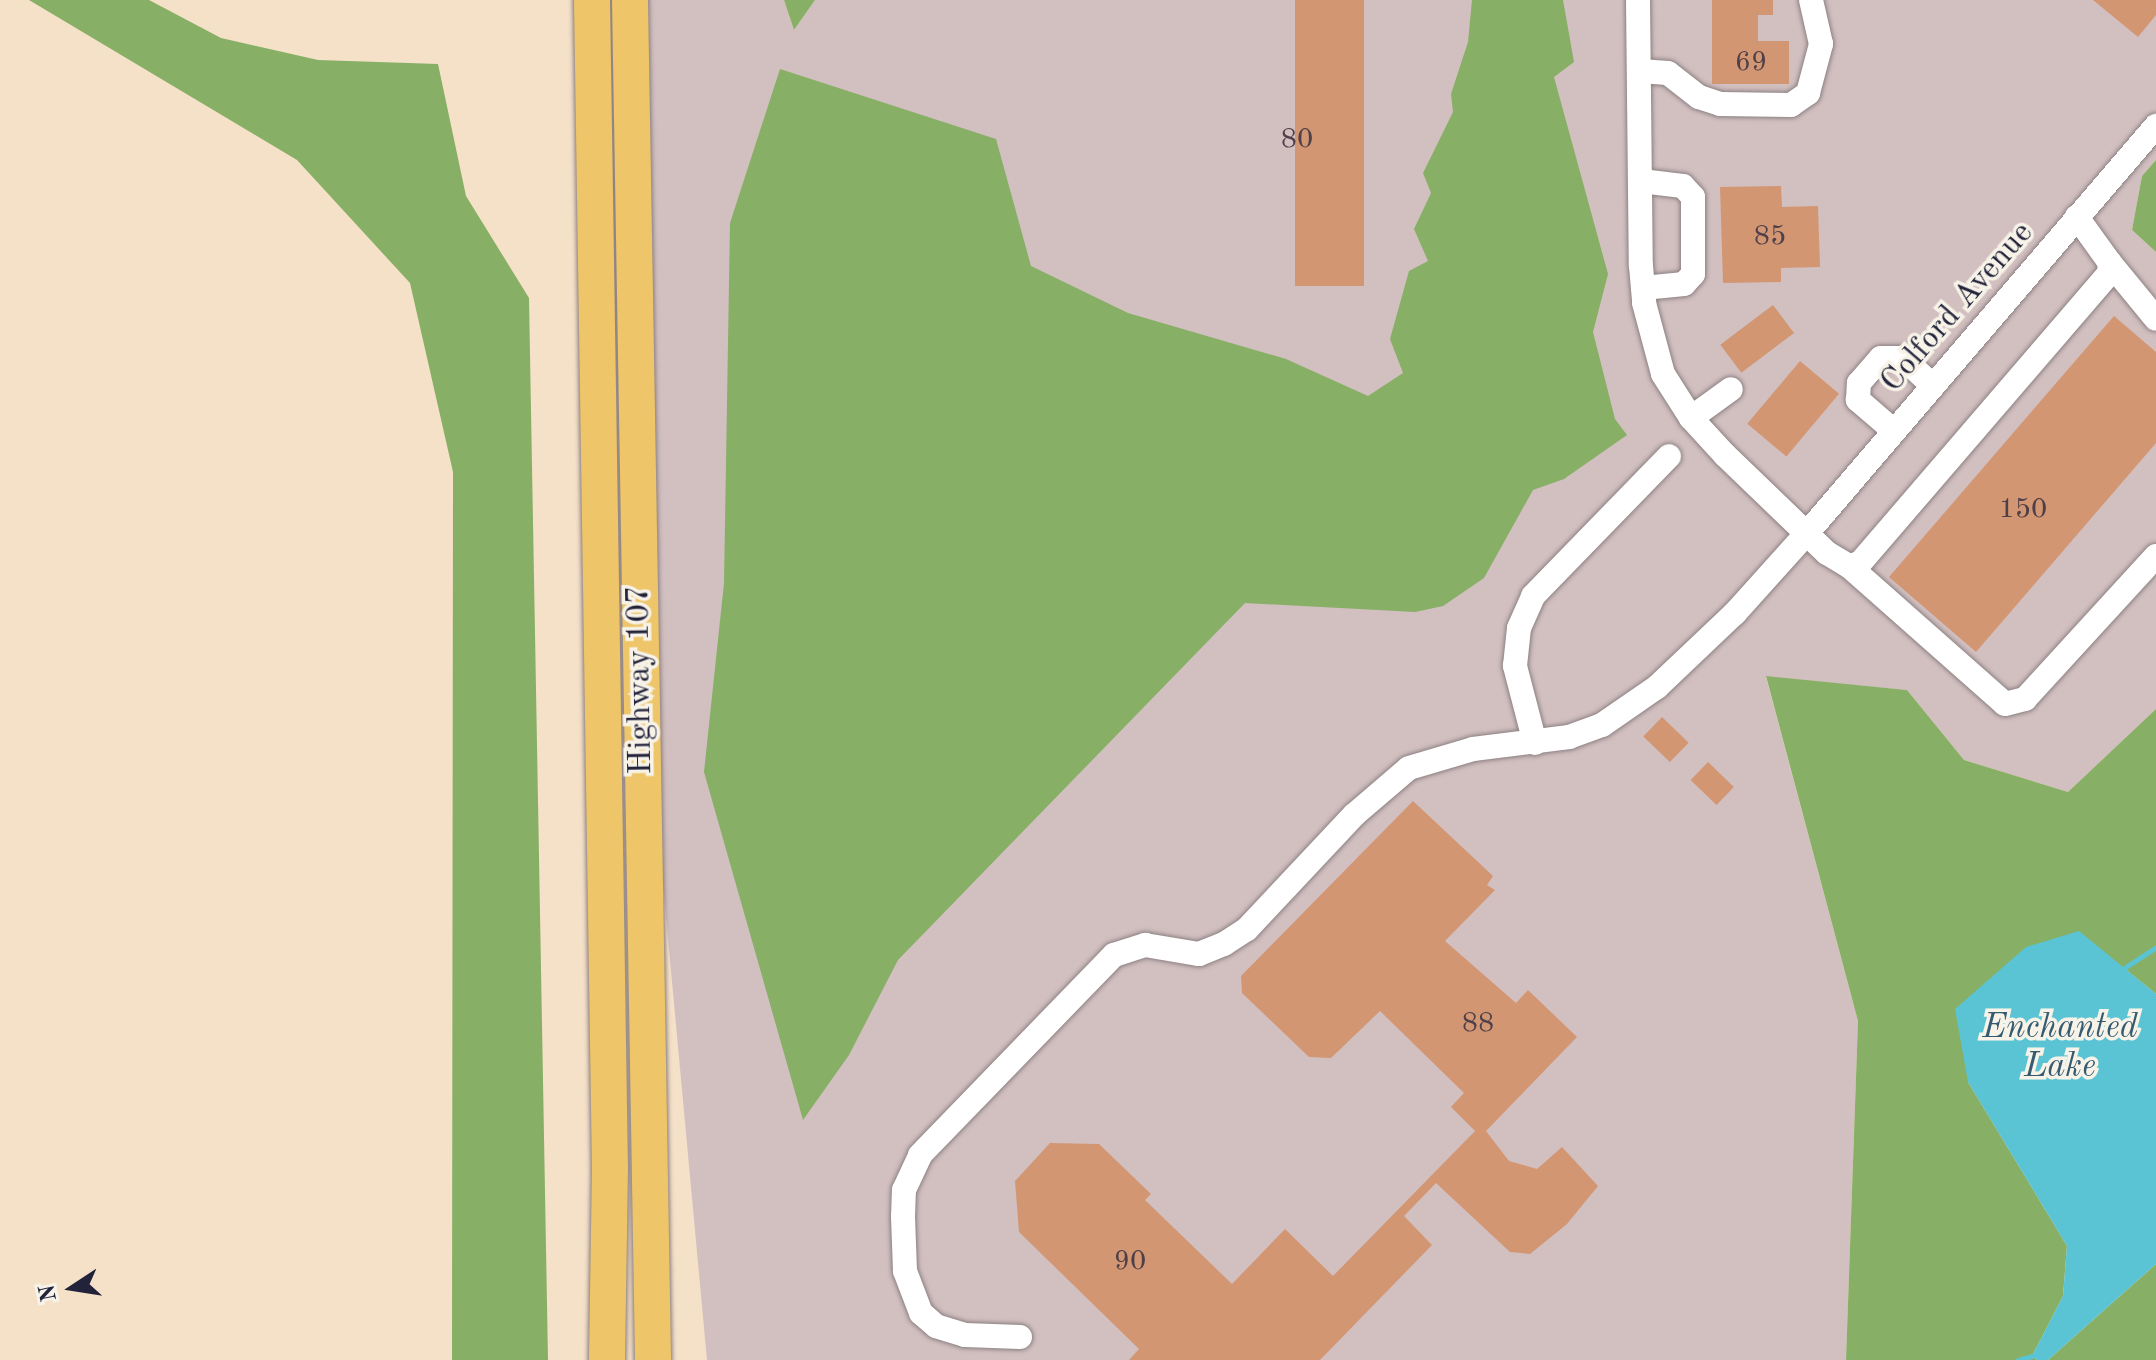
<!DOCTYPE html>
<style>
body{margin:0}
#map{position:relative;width:2156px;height:1360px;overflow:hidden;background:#f5e0c8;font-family:"Old Standard TT",serif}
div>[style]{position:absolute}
.industrial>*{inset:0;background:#d2bfc0}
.forest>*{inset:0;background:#87af65}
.water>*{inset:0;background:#5ac4d4}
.stream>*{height:5px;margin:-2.5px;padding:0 2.5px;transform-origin:2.5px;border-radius:2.5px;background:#5ac4d4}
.building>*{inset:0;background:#d39672;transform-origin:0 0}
.roads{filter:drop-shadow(0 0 2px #8c8182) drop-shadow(0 0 2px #8c8182)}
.minor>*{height:24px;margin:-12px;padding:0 12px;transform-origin:12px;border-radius:12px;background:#fff}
.highway>*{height:36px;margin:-18px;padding:0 18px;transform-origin:18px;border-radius:18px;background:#eec569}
span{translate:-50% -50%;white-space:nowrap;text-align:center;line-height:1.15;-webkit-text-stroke:7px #f7f3e8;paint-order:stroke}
.number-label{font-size:28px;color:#4e3f49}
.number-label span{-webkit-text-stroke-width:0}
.street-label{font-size:32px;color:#22223b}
.water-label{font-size:34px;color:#365b71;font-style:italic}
.north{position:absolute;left:32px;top:1248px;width:80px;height:80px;-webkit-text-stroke:6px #f7f3e8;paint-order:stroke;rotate:258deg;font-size:22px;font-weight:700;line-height:32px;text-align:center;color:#22223b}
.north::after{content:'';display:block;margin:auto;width:28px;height:36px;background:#22223b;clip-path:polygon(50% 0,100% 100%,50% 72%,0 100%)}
</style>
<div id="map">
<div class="industrial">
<div style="clip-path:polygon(620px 0,784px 0,794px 30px,815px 0,2156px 0,2156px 160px,2142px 176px,2132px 230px,2156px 252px,2156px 709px,2068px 792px,1964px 760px,1907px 690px,1766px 677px,1858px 1021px,1846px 1360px,707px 1360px,608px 290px)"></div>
</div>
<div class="forest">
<div style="clip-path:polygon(29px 0,149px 0,221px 38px,318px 60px,438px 64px,466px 196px,529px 298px,548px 1360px,452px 1360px,453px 472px,410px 283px,297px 160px)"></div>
<div style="clip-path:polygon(784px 0,815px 0,794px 30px)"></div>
<div style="clip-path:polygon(1472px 0,1563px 0,1574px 62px,1554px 77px,1608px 274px,1593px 332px,1615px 419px,1627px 435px,1564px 479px,1533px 490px,1484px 578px,1443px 606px,1415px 612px,1245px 603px,898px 960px,849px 1055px,803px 1120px,704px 772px,724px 583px,730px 223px,780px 69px,996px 139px,1031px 266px,1128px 313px,1286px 359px,1368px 396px,1403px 373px,1390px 339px,1409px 271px,1428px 261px,1414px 229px,1431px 193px,1423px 173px,1453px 112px,1451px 94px,1468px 42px)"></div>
<div style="clip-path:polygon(2156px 160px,2156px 252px,2132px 230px,2142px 176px)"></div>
<div style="clip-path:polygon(1766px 676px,1907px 690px,1964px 760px,2068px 792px,2156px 709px,2156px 994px,2124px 968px,1968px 1082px,2067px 1246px,2063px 1296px,2032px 1356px,2037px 1360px,1846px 1360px,1858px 1021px)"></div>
<div style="clip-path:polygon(2156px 1264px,2156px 1360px,2048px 1360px)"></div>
</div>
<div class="water">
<div style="clip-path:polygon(2079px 931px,2156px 994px,2156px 1264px,2048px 1360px,2037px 1360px,2032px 1356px,2063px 1296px,2067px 1246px,1968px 1082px,1955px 1009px,2026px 947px)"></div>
</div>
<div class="stream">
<div style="left:2124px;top:968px;width:38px;rotate:-33deg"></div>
<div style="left:2018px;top:1360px;width:15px;rotate:-16deg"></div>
</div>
<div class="building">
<div style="left:1295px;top:0;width:69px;height:286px"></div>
<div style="clip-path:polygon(1712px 0,1773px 0,1773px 15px,1758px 15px,1758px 41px,1789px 41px,1789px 84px,1712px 84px)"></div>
<div style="clip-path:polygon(2093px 0,2156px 0,2156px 15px,2138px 37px)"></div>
<div style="clip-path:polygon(1781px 186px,1782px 207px,1818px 206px,1820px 267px,1781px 268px,1781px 282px,1723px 283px,1720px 187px)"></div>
<div style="left:1773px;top:305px;width:35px;height:66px;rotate:53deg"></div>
<div style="clip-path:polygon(2114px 316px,2156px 352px,2156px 443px,1976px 652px,1889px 577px)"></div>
<div style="left:1800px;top:361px;width:51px;height:82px;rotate:40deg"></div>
<div style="left:1662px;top:717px;width:37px;height:27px;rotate:44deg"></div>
<div style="left:1708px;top:762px;width:36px;height:25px;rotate:44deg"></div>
<div style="clip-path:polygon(1413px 801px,1493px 876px,1487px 885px,1495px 890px,1445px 941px,1516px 1003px,1528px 990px,1577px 1037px,1486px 1131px,1509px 1161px,1537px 1169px,1562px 1147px,1598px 1186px,1567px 1224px,1530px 1254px,1510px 1252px,1436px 1183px,1404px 1216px,1432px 1245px,1320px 1360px,1129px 1360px,1139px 1349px,1019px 1232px,1015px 1181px,1050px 1143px,1099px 1144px,1151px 1194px,1145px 1200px,1232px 1284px,1285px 1229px,1333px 1276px,1475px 1131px,1451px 1107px,1464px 1093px,1380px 1011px,1331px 1058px,1309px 1057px,1242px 993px,1241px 976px)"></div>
</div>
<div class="roads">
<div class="minor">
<div style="left:1638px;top:0;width:266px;rotate:89.4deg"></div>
<div style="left:1641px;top:266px;width:37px;rotate:85deg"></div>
<div style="left:1644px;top:303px;width:73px;rotate:75deg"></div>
<div style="left:1663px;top:374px;width:52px;rotate:57.5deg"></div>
<div style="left:1691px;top:418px;width:50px;rotate:47.4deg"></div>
<div style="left:1725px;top:455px;width:141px;rotate:43.9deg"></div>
<div style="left:1827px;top:553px;width:26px;rotate:31deg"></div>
<div style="left:1849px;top:566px;width:11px;rotate:-15deg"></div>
<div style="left:1860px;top:563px;width:382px;rotate:-49.3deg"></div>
<div style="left:2109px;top:273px;width:10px;rotate:-84deg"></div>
<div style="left:2110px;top:263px;width:57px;rotate:-125.7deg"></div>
<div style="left:1640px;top:71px;width:28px;rotate:4deg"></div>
<div style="left:1668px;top:73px;width:39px;rotate:38deg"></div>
<div style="left:1699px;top:97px;width:22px;rotate:18deg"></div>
<div style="left:1720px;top:104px;width:71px;rotate:0.8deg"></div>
<div style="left:1791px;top:105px;width:21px;rotate:-35deg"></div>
<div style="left:1808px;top:93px;width:51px;rotate:-75.1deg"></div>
<div style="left:1821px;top:44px;width:45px;rotate:-102.8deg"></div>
<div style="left:1641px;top:181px;width:42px;rotate:6.8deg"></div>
<div style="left:1683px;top:186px;width:15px;rotate:48deg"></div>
<div style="left:1693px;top:197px;width:77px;rotate:90deg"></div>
<div style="left:1693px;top:274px;width:13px;rotate:132deg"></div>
<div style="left:1684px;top:284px;width:41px;rotate:174.4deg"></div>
<div style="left:2110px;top:263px;width:72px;rotate:50.6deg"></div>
<div style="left:1691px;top:418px;width:49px;rotate:-35.9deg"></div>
<div style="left:1894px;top:431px;width:48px;rotate:-139.3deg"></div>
<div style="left:1858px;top:400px;width:17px;rotate:-87deg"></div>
<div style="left:1859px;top:383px;width:33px;rotate:-49deg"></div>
<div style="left:1881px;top:358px;width:22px"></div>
<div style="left:1903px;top:358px;width:41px;rotate:43deg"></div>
<div style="left:1849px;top:566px;width:208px;rotate:41.5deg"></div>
<div style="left:2005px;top:704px;width:21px;rotate:-14deg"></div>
<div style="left:2025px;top:699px;width:194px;rotate:-47.5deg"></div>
<div style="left:1535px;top:743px;width:80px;rotate:-104.6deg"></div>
<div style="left:1515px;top:666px;width:38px;rotate:-84deg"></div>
<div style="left:1519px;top:628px;width:35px;rotate:-66deg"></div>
<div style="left:1533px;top:596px;width:195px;rotate:-45.8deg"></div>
<div style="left:1020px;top:1337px;width:55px;rotate:-177.9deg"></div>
<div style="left:965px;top:1335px;width:30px;rotate:-163deg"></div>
<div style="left:936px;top:1326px;width:20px;rotate:-139deg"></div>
<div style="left:921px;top:1313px;width:45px;rotate:-110.9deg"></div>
<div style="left:905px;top:1271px;width:54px;rotate:-92.1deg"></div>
<div style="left:903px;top:1217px;width:27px;rotate:-88deg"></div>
<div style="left:904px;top:1190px;width:38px;rotate:-65deg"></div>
<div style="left:920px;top:1155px;width:279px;rotate:-45.9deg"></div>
<div style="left:1114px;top:955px;width:33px;rotate:-18deg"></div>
<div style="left:1145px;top:945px;width:55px;rotate:9.5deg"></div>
<div style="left:1199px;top:954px;width:27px;rotate:-22deg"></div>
<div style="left:1224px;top:944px;width:27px;rotate:-33deg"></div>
<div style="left:1247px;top:929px;width:156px;rotate:-46.8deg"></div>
<div style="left:1354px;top:815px;width:72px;rotate:-40.5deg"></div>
<div style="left:1409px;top:768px;width:67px;rotate:-16.5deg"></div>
<div style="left:1473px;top:749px;width:97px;rotate:-7.1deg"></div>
<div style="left:1569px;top:737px;width:35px;rotate:-20deg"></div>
<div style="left:1602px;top:725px;width:67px;rotate:-34.6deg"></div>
<div style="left:1657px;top:687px;width:108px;rotate:-43.5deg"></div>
<div style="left:1735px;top:613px;width:109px;rotate:-48deg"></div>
<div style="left:1808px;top:532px;width:535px;rotate:-49.4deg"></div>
</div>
<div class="highway">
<div style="left:592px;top:0;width:1167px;rotate:89.12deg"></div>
<div style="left:610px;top:1167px;width:193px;rotate:90.9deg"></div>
<div style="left:630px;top:0;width:1360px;rotate:89.03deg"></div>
</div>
</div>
<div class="number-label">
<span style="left:1751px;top:63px">69</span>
<span style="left:1297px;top:140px">80</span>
<span style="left:1770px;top:237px">85</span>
<span style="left:2023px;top:510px">150</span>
<span style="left:1478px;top:1024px">88</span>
<span style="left:1130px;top:1262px">90</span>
</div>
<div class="street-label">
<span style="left:1958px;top:308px;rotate:-49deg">Colford Avenue</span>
<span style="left:641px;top:680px;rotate:-91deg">Highway 107</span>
</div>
<div class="water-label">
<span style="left:2060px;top:1048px">Enchanted<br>Lake</span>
</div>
<div class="north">N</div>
</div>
